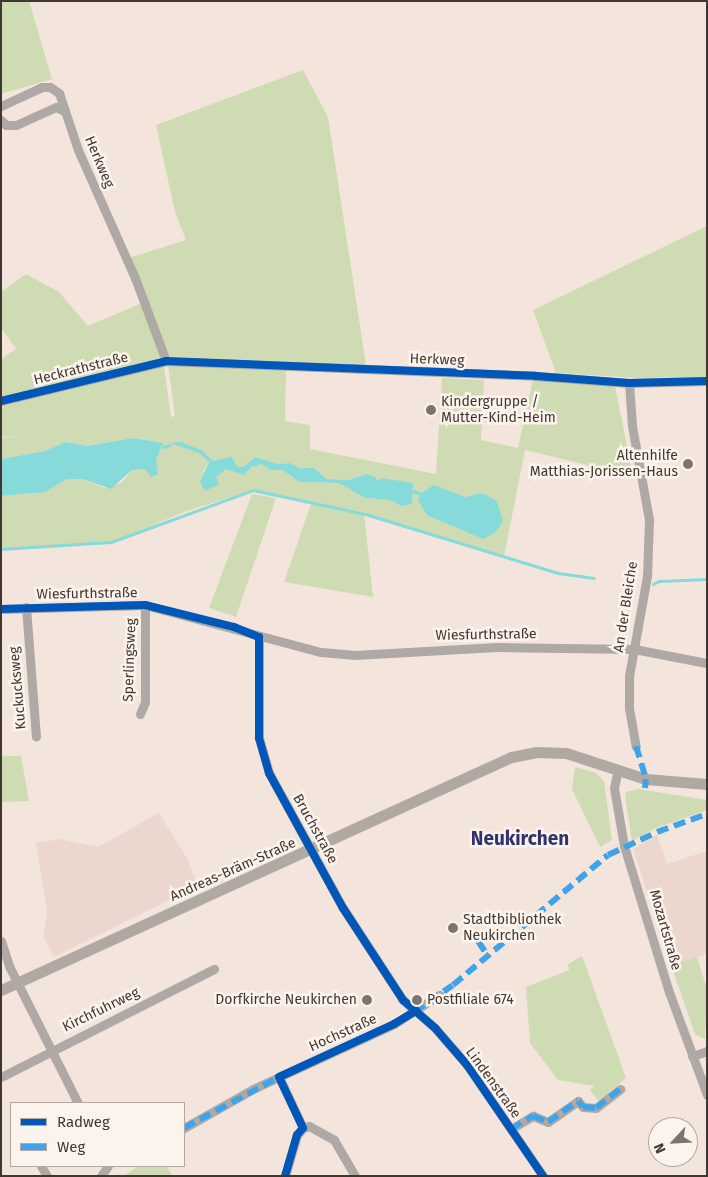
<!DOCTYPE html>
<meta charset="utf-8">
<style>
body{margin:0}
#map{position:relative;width:708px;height:1177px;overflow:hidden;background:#f3e5dc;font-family:"Fira Sans",sans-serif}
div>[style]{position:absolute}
.commercial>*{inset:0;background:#ebd7ce}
.green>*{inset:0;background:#cfdbb2}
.water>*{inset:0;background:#86dada}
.stream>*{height:3px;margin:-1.5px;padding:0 1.5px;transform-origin:1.5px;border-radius:1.5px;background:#86dada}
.street>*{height:9px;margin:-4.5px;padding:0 4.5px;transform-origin:4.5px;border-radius:4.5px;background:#afa9a5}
.secondary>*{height:11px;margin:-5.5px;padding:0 5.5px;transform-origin:5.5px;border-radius:5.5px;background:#b0a9a2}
.quiet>*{height:6px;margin-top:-3px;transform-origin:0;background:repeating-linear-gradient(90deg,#3fa3eb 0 12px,transparent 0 18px)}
.cycleway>*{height:8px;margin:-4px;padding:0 4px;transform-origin:4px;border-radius:4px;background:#0057b8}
.dots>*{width:14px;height:14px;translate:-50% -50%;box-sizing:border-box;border:2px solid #fdf3ed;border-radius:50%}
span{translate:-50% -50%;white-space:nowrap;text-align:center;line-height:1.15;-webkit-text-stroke:5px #fdf3ed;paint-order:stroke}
.street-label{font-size:14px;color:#413731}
.poi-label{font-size:14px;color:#413731}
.left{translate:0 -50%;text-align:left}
.right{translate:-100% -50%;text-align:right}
.district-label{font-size:19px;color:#30336e;font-weight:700}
.frame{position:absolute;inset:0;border:2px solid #413731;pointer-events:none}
.legend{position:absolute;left:10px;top:1102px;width:175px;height:65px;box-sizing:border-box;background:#fdf3ed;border:1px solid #b2a8a2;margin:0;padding:6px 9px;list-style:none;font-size:15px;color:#413731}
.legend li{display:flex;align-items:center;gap:10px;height:25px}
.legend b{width:25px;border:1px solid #b2a8a2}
.north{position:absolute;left:648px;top:1117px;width:50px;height:50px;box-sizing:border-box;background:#fdf3ed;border:1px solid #b2a8a2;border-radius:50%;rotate:245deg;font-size:14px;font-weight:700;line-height:20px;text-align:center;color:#413731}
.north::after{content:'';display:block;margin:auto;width:18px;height:22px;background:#7f746d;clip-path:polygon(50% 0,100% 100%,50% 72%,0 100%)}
</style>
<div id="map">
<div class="commercial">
<div style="clip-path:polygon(159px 813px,188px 860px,195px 879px,192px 889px,54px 957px,43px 936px,47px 912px,36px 843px,60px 839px,98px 847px)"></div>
<div style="clip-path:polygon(657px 835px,667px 864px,707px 851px,707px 954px,671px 965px,633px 849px)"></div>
</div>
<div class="green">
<div style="clip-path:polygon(1px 1px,29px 1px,52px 79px,1px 94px)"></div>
<div style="clip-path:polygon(303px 70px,328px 117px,366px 365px,168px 357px,129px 258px,186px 240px,175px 212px,156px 125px)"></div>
<div style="clip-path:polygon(707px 226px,707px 377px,636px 378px,556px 373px,533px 310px)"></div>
<div style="clip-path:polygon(evenodd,26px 274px,59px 292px,88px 326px,142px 303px,163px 359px,171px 417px,175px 416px,168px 365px,286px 369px,285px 421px,310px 425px,310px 449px,436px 474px,442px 378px,484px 380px,481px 440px,518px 448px,533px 379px,615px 386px,633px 476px,525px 450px,504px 557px,364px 513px,373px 597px,284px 582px,311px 504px,345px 509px,253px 490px,184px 512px,111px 543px,1px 549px,1px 496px,45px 492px,67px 479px,83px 479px,105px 488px,121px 483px,132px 470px,145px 469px,156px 460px,162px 443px,133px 438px,87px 446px,65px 442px,45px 451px,1px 459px,1px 438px,21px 436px,1px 437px,1px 359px,16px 349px,1px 328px,1px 292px,26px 274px,175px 442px,203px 451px,213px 461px,225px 460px,238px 467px,243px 467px,255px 457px,278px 464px,290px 463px,326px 479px,349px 480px,366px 474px,378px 481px,396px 480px,401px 506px,390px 500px,365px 498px,339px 483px,300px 482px,282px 470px,263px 464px,226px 469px,215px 477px,203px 472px,209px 462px,199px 453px,175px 442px,26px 274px,482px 493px,447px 523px,427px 515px,465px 497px,482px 493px)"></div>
<div style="clip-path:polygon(252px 494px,276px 498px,236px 617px,209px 608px)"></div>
<div style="clip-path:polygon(1px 756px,21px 756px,29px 801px,1px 802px)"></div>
<div style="clip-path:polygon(575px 767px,596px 773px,604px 781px,612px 840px,600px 847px,572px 789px)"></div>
<div style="clip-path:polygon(638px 789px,707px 800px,707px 810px,656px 828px,632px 841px,625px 796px,626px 792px)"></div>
<div style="clip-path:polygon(582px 956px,626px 1078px,599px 1102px,590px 1090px,594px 1086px,558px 1080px,530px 1043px,526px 987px,569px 970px,568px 964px)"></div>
<div style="clip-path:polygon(697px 957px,707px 989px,705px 1039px,695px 1034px,671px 965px)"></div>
<div style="clip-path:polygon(139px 1166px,167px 1166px,172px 1176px,123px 1176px)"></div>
</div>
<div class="water">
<div style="clip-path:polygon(133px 438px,163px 443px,156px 460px,158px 474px,151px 477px,145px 469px,132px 470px,111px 489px,83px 479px,67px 479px,45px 492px,1px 496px,1px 459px,45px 451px,65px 442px,87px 446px)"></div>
<div style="clip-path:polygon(181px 442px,203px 451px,213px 461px,231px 457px,238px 467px,243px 467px,255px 457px,278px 464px,290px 463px,300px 468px,314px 468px,326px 479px,349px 480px,366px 474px,374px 476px,378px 481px,382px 478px,413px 483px,412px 504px,401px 506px,390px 500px,365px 498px,339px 483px,300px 482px,282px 470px,270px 470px,262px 464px,251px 467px,244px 475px,226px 469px,216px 477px,219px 484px,205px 491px,200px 482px,209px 462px,199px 453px,170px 443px)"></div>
<div style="clip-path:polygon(434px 485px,465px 497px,482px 493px,497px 501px,503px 521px,496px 532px,483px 539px,427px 515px,418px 500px,420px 494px)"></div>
</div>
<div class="stream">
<div style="left:163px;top:447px;width:7px;rotate:-16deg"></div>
<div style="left:413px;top:491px;width:8px;rotate:23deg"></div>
<div style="left:1px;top:549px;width:110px;rotate:-3.6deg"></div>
<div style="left:111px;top:542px;width:151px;rotate:-20.1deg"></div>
<div style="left:253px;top:490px;width:115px;rotate:12.1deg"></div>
<div style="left:365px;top:514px;width:202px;rotate:17deg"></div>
<div style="left:558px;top:573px;width:36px;rotate:8deg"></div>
<div style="left:653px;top:584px;width:7px;rotate:-27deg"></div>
<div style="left:659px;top:581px;width:48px;rotate:-2.4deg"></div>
</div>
<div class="street">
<div style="left:1px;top:106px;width:45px;rotate:-24.9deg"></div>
<div style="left:42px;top:87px;width:8px"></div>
<div style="left:50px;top:87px;width:11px;rotate:34deg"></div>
<div style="left:59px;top:93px;width:60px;rotate:71.6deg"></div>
<div style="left:78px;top:150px;width:140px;rotate:66deg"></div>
<div style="left:135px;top:278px;width:89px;rotate:69.5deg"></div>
<div style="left:1px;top:120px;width:7px;rotate:45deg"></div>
<div style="left:6px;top:125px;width:10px"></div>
<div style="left:16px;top:125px;width:44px;rotate:-24.2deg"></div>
<div style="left:56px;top:107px;width:9px;rotate:27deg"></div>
<div style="left:629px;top:383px;width:43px;rotate:86deg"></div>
<div style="left:632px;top:426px;width:96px;rotate:79.7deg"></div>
<div style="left:649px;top:520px;width:56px;rotate:92deg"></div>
<div style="left:647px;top:576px;width:102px;rotate:100.2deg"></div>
<div style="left:629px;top:676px;width:32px;rotate:90deg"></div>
<div style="left:629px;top:708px;width:39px;rotate:80deg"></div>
<div style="left:1px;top:401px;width:170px;rotate:-13.6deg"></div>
<div style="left:166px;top:361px;width:370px;rotate:2.3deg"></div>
<div style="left:536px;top:376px;width:93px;rotate:4.3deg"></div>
<div style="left:629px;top:383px;width:78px;rotate:-1.5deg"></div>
<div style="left:26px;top:607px;width:130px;rotate:85.6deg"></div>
<div style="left:1px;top:609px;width:144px;rotate:-1.6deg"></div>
<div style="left:145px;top:605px;width:182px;rotate:15deg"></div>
<div style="left:321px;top:652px;width:34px;rotate:5deg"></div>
<div style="left:355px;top:655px;width:142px;rotate:-3.2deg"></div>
<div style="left:497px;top:647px;width:137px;rotate:0.8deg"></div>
<div style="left:634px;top:649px;width:74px;rotate:10.9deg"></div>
<div style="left:259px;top:637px;width:101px;rotate:90deg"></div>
<div style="left:259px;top:738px;width:36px;rotate:74deg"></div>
<div style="left:269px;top:773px;width:154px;rotate:61.3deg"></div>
<div style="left:343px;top:908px;width:110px;rotate:56.9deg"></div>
<div style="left:403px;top:1000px;width:43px;rotate:41.2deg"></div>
<div style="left:435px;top:1028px;width:49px;rotate:49.1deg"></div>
<div style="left:467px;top:1065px;width:135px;rotate:55.6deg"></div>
<div style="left:140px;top:714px;width:13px;rotate:-67deg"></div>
<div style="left:145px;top:702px;width:97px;rotate:-90deg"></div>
<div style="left:618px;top:769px;width:19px;rotate:102deg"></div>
<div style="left:614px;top:788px;width:59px;rotate:80.2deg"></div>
<div style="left:624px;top:846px;width:153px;rotate:72.9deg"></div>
<div style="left:669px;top:992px;width:110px;rotate:69.7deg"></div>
<div style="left:1px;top:941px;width:28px;rotate:72deg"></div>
<div style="left:10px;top:968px;width:151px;rotate:63.3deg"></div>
<div style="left:692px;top:1056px;width:16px;rotate:-18deg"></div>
<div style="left:1px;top:1077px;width:239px;rotate:-26.9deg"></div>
<div style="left:279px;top:1077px;width:56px;rotate:64.8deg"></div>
<div style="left:184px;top:1128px;width:79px;rotate:-29.5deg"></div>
<div style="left:253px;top:1089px;width:155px;rotate:-24.7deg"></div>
<div style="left:394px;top:1024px;width:54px;rotate:-32.8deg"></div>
<div style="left:303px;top:1128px;width:6px;rotate:-18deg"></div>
<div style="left:309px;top:1126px;width:29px;rotate:29deg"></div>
<div style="left:334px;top:1140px;width:42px;rotate:59.7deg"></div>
<div style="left:511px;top:1129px;width:26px;rotate:-31deg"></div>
<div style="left:533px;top:1116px;width:16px;rotate:22deg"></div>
<div style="left:548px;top:1122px;width:37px;rotate:-35deg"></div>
<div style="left:578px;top:1101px;width:8px;rotate:50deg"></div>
<div style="left:583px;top:1107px;width:13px;rotate:4deg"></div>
<div style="left:596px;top:1108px;width:31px;rotate:-38deg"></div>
<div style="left:41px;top:1166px;width:12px;rotate:59deg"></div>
<div style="left:101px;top:1176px;width:12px;rotate:-55deg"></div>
<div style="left:285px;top:1176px;width:43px;rotate:-73.7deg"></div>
<div style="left:297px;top:1135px;width:9px;rotate:-49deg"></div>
</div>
<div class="secondary">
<div style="left:1px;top:990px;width:561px;rotate:-24.55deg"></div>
<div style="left:511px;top:757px;width:25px;rotate:-11deg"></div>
<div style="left:536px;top:752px;width:30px;rotate:2deg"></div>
<div style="left:566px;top:753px;width:84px;rotate:18deg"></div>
<div style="left:646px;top:779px;width:61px;rotate:4.7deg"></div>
</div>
<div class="quiet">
<div style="left:636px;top:746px;width:34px;rotate:73deg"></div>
<div style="left:646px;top:779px;width:9px;rotate:96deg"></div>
<div style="left:478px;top:941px;width:17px;rotate:57deg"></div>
<div style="left:414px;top:1012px;width:47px;rotate:-34.7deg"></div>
<div style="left:453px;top:985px;width:202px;rotate:-40deg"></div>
<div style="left:608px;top:855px;width:54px;rotate:-25.1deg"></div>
<div style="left:657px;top:832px;width:53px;rotate:-19.8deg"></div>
<div style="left:184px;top:1128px;width:112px;rotate:-28.2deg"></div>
<div style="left:511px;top:1129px;width:26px;rotate:-31deg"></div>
<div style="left:533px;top:1116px;width:16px;rotate:22deg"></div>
<div style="left:548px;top:1122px;width:37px;rotate:-35deg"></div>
<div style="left:578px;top:1101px;width:8px;rotate:50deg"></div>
<div style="left:583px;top:1107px;width:13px;rotate:4deg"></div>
<div style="left:596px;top:1108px;width:31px;rotate:-38deg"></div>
</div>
<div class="cycleway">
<div style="left:1px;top:401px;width:170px;rotate:-13.6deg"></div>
<div style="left:166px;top:361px;width:370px;rotate:2.3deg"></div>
<div style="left:536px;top:376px;width:93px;rotate:4.3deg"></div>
<div style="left:629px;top:383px;width:78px;rotate:-1.5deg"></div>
<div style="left:1px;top:609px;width:144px;rotate:-1.6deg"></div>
<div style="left:145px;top:605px;width:92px;rotate:13.9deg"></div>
<div style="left:234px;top:627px;width:27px;rotate:22deg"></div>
<div style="left:259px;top:637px;width:101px;rotate:90deg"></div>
<div style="left:259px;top:738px;width:36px;rotate:74deg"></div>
<div style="left:269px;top:773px;width:154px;rotate:61.3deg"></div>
<div style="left:343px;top:908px;width:110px;rotate:56.9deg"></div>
<div style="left:403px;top:1000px;width:43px;rotate:41.2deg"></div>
<div style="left:435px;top:1028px;width:49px;rotate:49.1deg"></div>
<div style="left:467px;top:1065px;width:135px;rotate:55.6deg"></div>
<div style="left:285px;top:1176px;width:43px;rotate:-73.7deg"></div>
<div style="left:297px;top:1135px;width:9px;rotate:-49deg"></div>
<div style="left:303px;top:1128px;width:56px;rotate:-115.2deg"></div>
<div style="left:279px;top:1077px;width:127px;rotate:-24.7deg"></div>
<div style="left:394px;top:1024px;width:26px;rotate:-31deg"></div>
</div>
<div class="dots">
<div style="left:431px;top:410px;background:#7f746d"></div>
<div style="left:688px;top:464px;background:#7f746d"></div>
<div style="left:453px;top:928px;background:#7f746d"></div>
<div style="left:367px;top:1000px;background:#7f746d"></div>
<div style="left:417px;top:1000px;background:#7f746d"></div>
</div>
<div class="street-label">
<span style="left:99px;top:162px;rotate:67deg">Herkweg</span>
<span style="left:437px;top:360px;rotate:2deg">Herkweg</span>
<span style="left:81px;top:369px;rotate:-14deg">Heckrathstraße</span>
<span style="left:87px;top:594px;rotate:-1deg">Wiesfurthstraße</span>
<span style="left:626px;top:607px;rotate:-81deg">An der Bleiche</span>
<span style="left:486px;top:635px;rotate:-1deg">Wiesfurthstraße</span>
<span style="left:130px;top:660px;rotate:-88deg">Sperlingsweg</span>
<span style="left:18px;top:688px;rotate:-95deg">Kuckucksweg</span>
<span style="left:315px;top:829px;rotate:61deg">Bruchstraße</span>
<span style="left:233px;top:870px;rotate:-24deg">Andreas-Bräm-Straße</span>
<span style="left:665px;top:930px;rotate:74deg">Mozartstraße</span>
<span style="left:101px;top:1010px;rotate:-26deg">Kirchfuhrweg</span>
<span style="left:343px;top:1033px;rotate:-24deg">Hochstraße</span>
<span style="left:493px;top:1083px;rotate:54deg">Lindenstraße</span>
</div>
<div class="poi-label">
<span class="left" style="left:441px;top:410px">Kindergruppe /<br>Mutter-Kind-Heim</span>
<span class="right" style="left:678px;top:464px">Altenhilfe<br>Matthias-Jorissen-Haus</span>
<span class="left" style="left:463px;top:928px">Stadtbibliothek<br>Neukirchen</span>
<span class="right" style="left:357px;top:1000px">Dorfkirche Neukirchen</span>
<span class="left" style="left:427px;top:1000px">Postfiliale 674</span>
</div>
<div class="district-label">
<span style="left:520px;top:839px">Neukirchen</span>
</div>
<div class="frame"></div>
<ul class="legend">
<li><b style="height:6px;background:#0057b8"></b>Radweg</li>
<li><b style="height:6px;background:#3fa3eb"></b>Weg</li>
</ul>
<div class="north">N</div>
</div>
